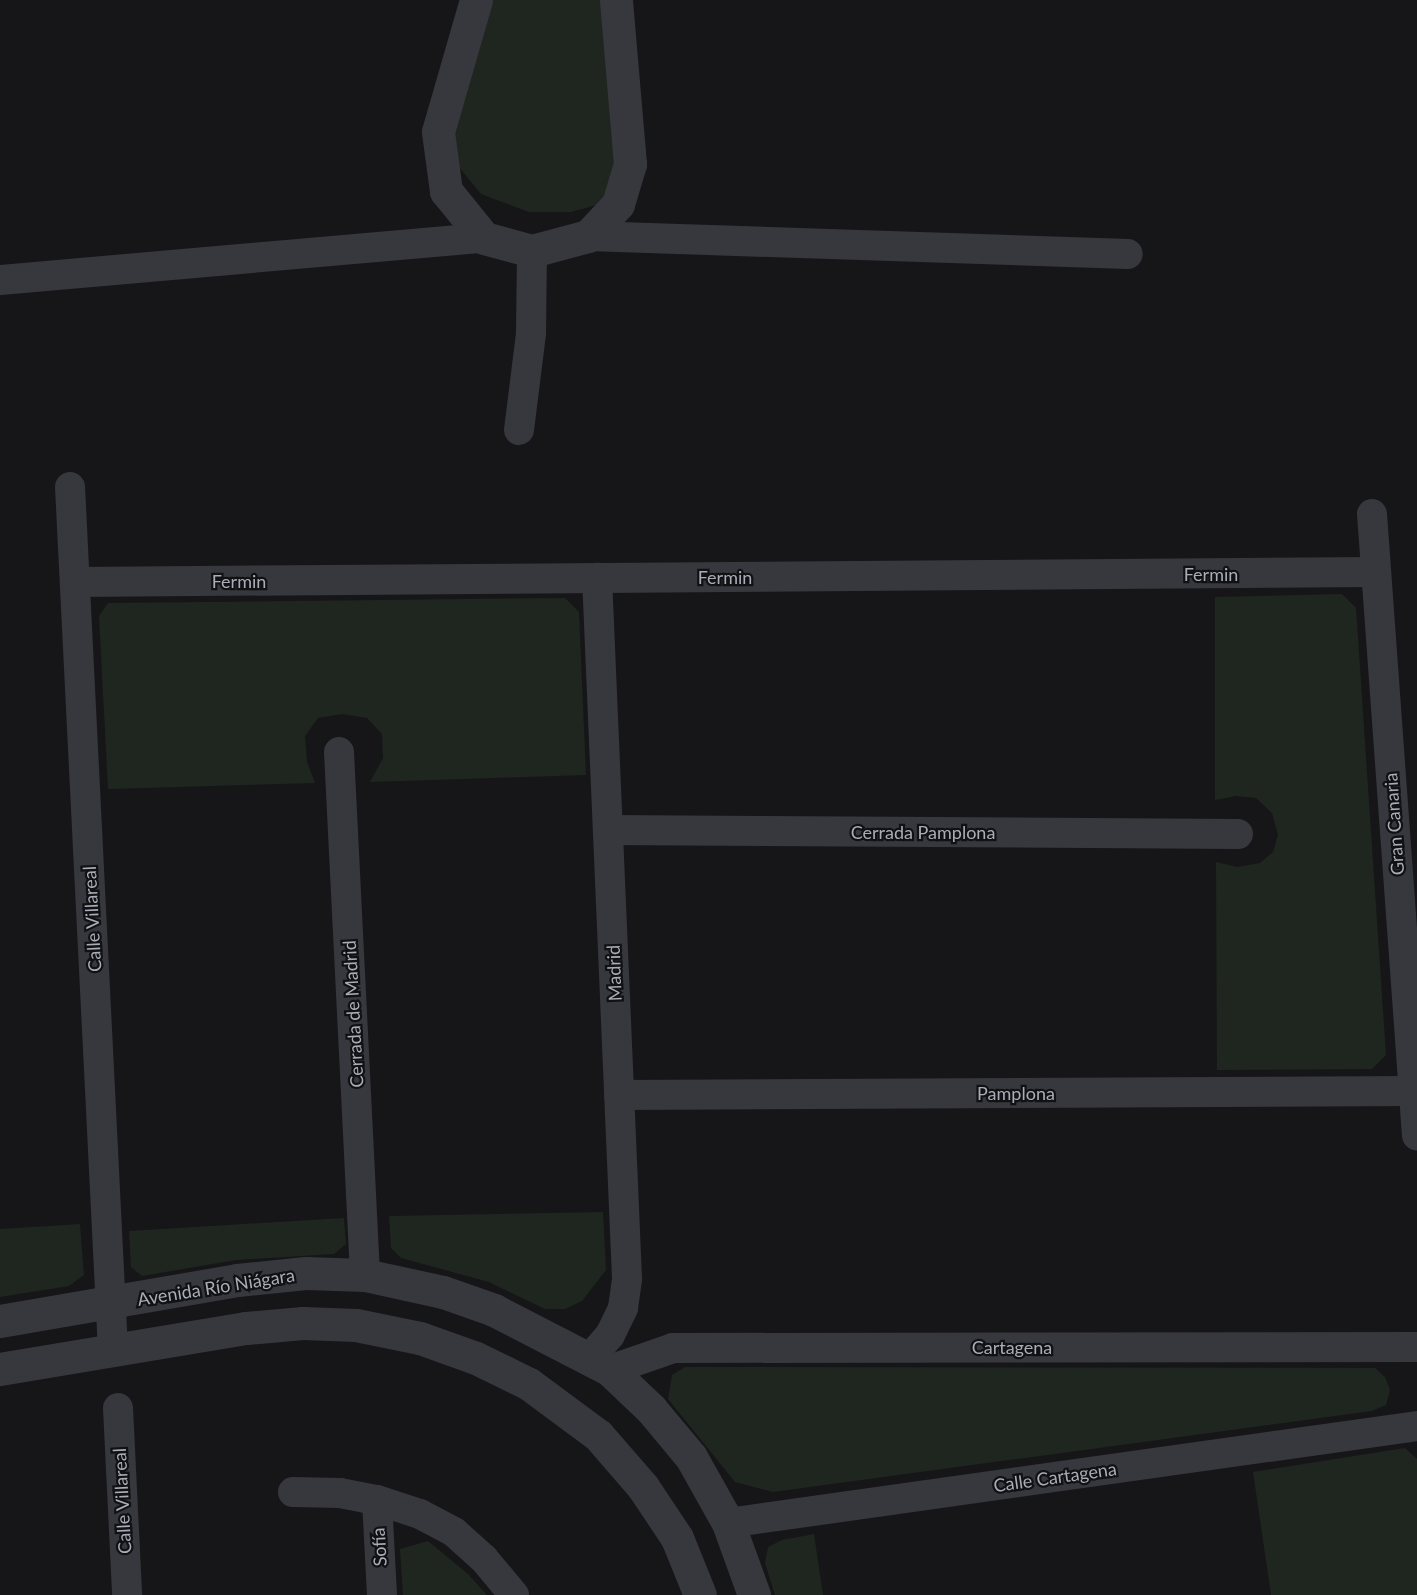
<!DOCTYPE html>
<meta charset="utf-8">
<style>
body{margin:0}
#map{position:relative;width:1417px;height:1595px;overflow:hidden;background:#161618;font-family:Lato,sans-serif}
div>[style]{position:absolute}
.green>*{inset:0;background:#1e261f}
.minor>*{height:30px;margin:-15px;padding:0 15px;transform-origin:15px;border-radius:15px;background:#37383d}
.tertiary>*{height:33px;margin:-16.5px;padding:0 16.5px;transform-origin:16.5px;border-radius:16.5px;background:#37383d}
span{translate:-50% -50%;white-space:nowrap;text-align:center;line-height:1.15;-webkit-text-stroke:4.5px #111113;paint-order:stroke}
.street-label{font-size:18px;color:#a8adb8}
</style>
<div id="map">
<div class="green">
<div style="clip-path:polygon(492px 0,610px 0,621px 164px,600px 204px,571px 212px,529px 212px,481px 194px,449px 155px,450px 118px)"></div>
<div style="clip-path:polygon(1342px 594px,1356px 608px,1386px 1055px,1372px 1069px,1217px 1070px,1216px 862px,1237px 867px,1260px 863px,1273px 852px,1278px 835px,1272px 813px,1256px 798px,1236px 796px,1215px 800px,1215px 597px)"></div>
<div style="clip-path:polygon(565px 598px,579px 612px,586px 775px,370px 782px,383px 758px,382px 734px,367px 718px,342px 714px,318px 718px,305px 736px,307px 762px,315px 783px,108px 789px,99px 616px,108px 603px)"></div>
<div style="clip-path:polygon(603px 1212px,606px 1270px,582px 1301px,565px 1309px,545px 1309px,489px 1282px,401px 1258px,391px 1248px,389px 1216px)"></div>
<div style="clip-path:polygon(344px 1218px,346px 1244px,334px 1254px,236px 1260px,142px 1276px,131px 1267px,129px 1231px)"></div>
<div style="clip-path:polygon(80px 1224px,84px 1275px,69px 1286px,0 1297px,0 1229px)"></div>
<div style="clip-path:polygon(685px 1367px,1375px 1368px,1385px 1377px,1390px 1390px,1386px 1405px,1372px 1411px,773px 1492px,735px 1482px,668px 1399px,672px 1375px)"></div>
<div style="clip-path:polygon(1405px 1448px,1417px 1459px,1417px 1595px,1271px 1595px,1253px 1472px)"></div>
<div style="clip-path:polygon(814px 1534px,823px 1595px,775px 1595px,765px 1563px,768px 1547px,782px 1540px)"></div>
<div style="clip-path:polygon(428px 1541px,468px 1574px,487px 1595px,403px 1595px,400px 1549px)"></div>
</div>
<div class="minor">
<div style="left:588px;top:236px;width:540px;rotate:1.91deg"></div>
<div style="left:0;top:280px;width:486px;rotate:-5deg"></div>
<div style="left:519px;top:430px;width:98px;rotate:-82.9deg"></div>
<div style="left:531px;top:333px;width:82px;rotate:-89.3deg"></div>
<div style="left:70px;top:487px;width:865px;rotate:87.15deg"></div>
<div style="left:1372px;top:514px;width:623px;rotate:85.86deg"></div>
<div style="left:75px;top:582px;width:1301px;rotate:-0.44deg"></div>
<div style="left:339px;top:752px;width:524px;rotate:87.15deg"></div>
<div style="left:608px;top:830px;width:630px;rotate:0.36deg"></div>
<div style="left:619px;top:1095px;width:795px;rotate:-0.29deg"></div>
<div style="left:590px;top:1358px;width:30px;rotate:-49deg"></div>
<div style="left:610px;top:1335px;width:30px;rotate:-64deg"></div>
<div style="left:623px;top:1308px;width:30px;rotate:-82deg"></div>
<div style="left:627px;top:1278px;width:701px;rotate:-92.45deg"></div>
<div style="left:610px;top:1370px;width:67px;rotate:-19.2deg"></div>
<div style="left:673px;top:1348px;width:744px;rotate:-0.08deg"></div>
<div style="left:118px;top:1408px;width:187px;rotate:87.2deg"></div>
<div style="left:293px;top:1492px;width:47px;rotate:1.2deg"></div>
<div style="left:340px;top:1493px;width:38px;rotate:11deg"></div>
<div style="left:377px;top:1500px;width:45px;rotate:18deg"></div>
<div style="left:420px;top:1514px;width:38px;rotate:28deg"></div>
<div style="left:454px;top:1532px;width:40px;rotate:42deg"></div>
<div style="left:484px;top:1559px;width:47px;rotate:50.2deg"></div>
<div style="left:377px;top:1500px;width:95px;rotate:87deg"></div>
<div style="left:728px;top:1523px;width:696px;rotate:-8.01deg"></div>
</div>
<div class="tertiary">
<div style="left:476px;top:0;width:137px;rotate:106.1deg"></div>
<div style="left:438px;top:132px;width:60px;rotate:82.3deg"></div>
<div style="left:446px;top:191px;width:60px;rotate:51deg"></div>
<div style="left:484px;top:238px;width:50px;rotate:15.2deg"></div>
<div style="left:532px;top:251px;width:58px;rotate:-15deg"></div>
<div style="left:588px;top:236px;width:44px;rotate:-46.8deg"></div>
<div style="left:618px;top:204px;width:42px;rotate:-73.3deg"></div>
<div style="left:630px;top:164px;width:165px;rotate:-94.9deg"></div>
<div style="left:0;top:1321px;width:241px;rotate:-9.8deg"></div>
<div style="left:237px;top:1280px;width:69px;rotate:-5.8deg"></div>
<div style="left:306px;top:1273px;width:59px;rotate:1.9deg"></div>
<div style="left:365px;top:1275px;width:80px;rotate:12.3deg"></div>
<div style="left:443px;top:1292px;width:54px;rotate:19.4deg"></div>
<div style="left:494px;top:1310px;width:131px;rotate:27.3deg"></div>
<div style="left:610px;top:1370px;width:57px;rotate:43.6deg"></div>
<div style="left:651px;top:1409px;width:62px;rotate:50.2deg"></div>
<div style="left:691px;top:1457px;width:76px;rotate:60.7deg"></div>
<div style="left:728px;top:1523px;width:77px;rotate:70.1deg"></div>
<div style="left:0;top:1369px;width:249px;rotate:-9.5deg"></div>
<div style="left:246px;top:1328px;width:57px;rotate:-5deg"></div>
<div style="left:303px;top:1323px;width:53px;rotate:2.2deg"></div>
<div style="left:356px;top:1325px;width:65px;rotate:11.5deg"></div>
<div style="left:420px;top:1338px;width:59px;rotate:19.7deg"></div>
<div style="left:476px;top:1358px;width:59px;rotate:26.1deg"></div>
<div style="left:529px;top:1384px;width:86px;rotate:36.5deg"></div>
<div style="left:598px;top:1435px;width:69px;rotate:49.1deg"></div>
<div style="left:643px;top:1487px;width:61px;rotate:56.3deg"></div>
<div style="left:677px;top:1538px;width:61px;rotate:68deg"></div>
</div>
<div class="street-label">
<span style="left:1211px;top:574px">Fermin</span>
<span style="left:725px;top:577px">Fermin</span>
<span style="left:239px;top:581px">Fermin</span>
<span style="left:1394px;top:824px;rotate:-94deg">Gran Canaria</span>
<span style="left:923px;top:832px">Cerrada Pamplona</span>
<span style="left:92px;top:919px;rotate:-93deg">Calle Villareal</span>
<span style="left:614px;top:973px;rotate:-92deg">Madrid</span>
<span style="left:353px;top:1014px;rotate:-93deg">Cerrada de Madrid</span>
<span style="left:1016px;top:1093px">Pamplona</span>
<span style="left:216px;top:1287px;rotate:-9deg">Avenida Río Niágara</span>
<span style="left:1012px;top:1347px">Cartagena</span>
<span style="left:1055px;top:1477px;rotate:-8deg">Calle Cartagena</span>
<span style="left:122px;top:1501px;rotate:-93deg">Calle Villareal</span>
<span style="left:379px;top:1547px;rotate:-93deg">Sofía</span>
</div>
</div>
